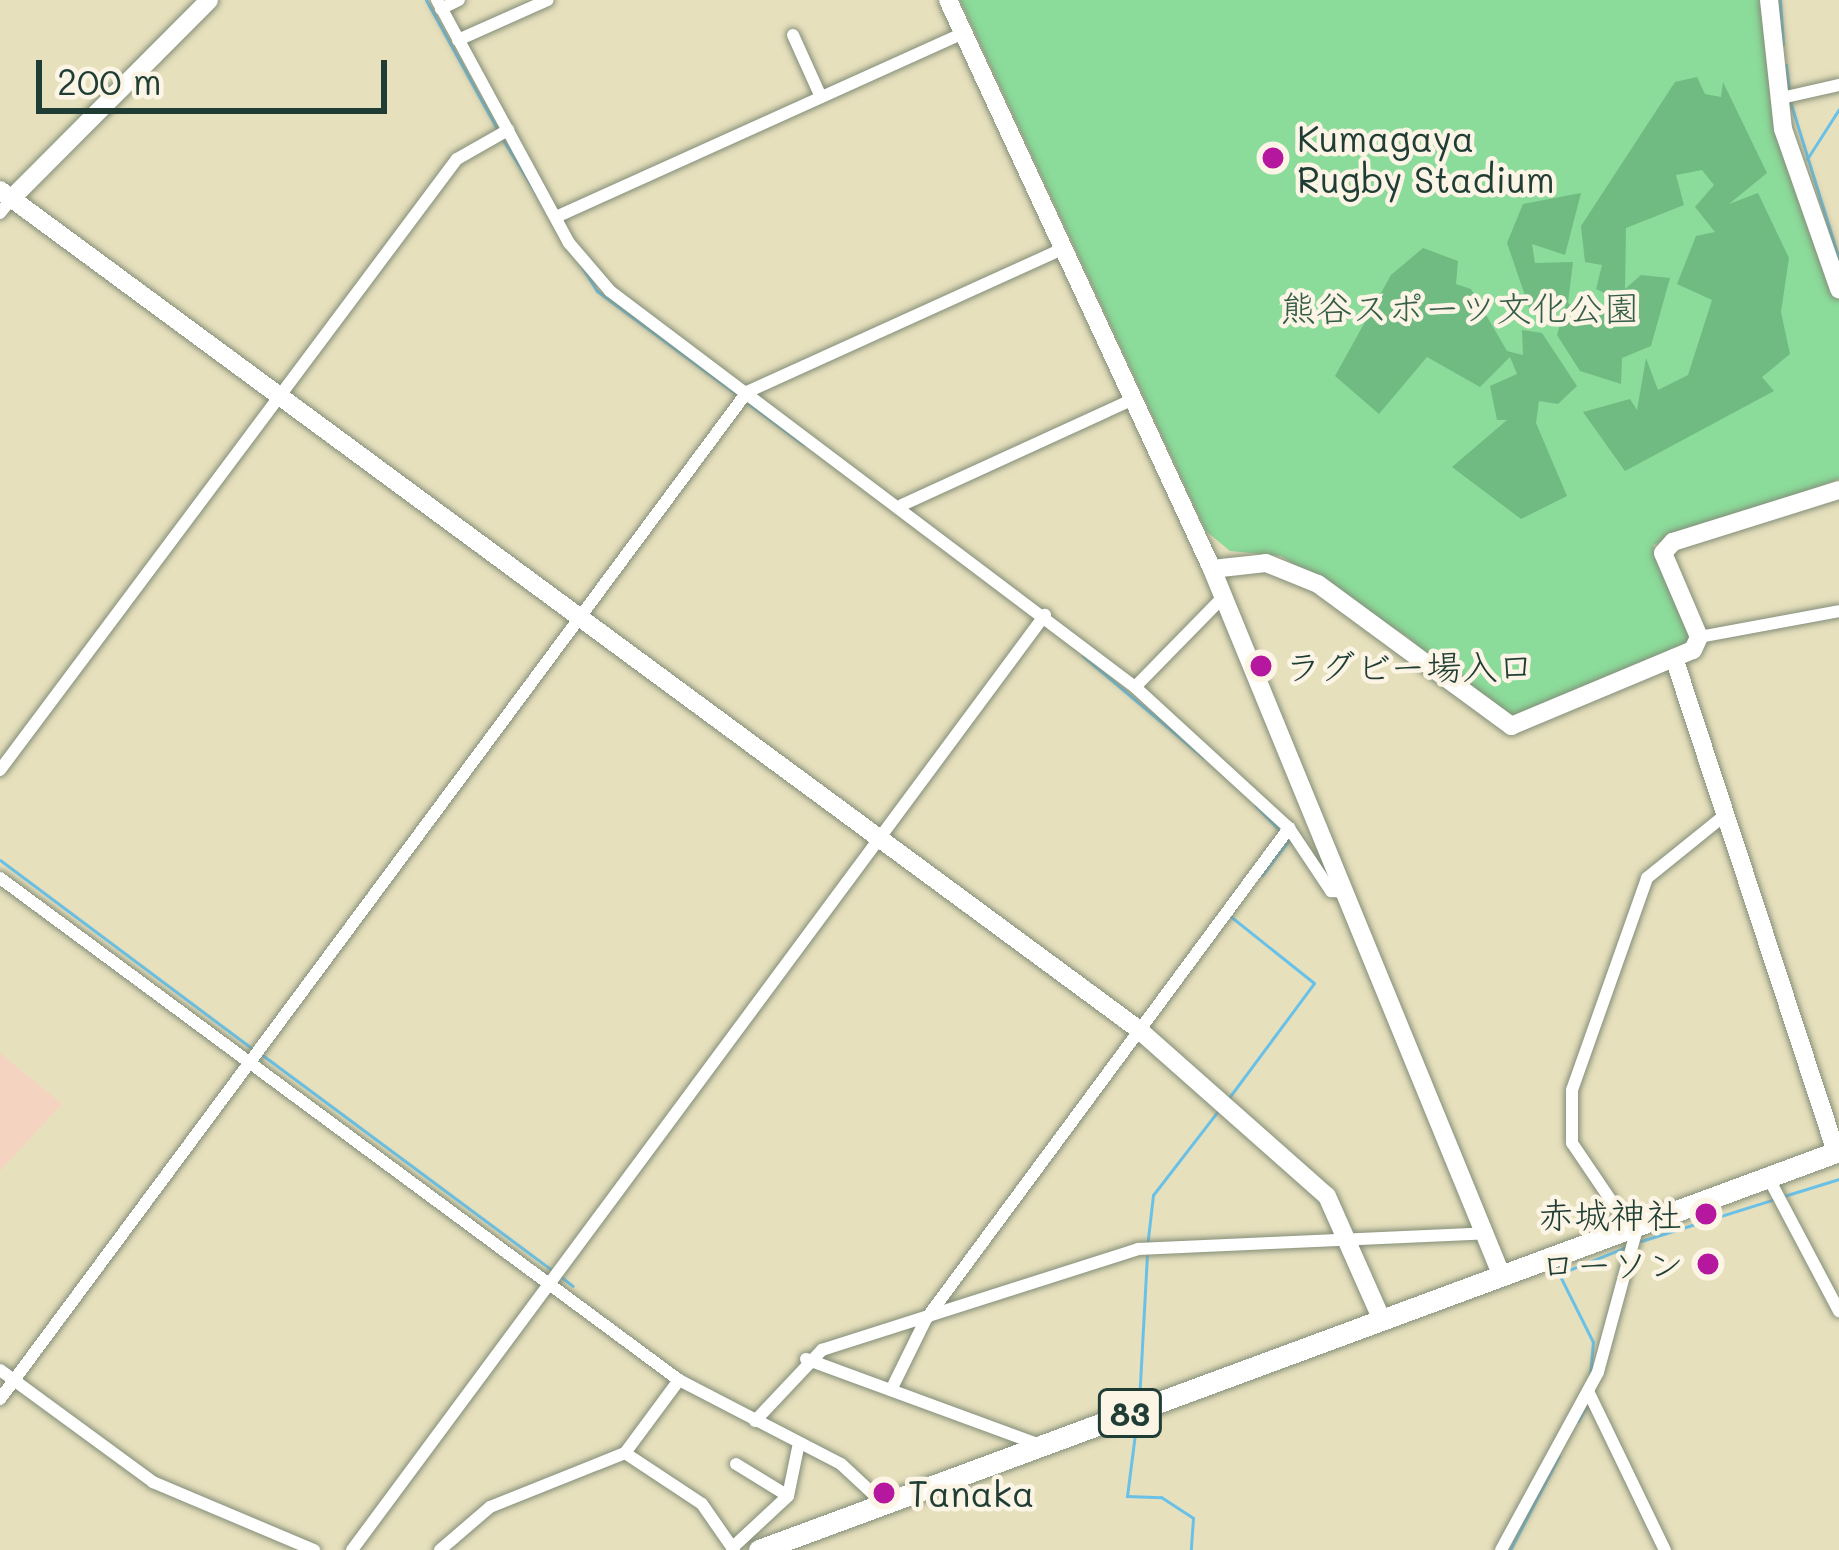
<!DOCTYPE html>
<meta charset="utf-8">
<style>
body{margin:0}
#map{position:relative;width:1839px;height:1550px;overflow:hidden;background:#e7e0bd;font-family:Mali,"Klee One",sans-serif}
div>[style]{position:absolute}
.built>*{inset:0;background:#f4d3c0}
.green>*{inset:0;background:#8bdb9a}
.forest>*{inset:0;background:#70bb82}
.stream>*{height:3px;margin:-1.5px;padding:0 1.5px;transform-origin:1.5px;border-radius:1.5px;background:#6ac1e7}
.roads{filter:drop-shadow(0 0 3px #838e78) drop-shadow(0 0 3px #838e78)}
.street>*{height:12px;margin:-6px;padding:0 6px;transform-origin:6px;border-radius:6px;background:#fff}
.secondary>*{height:18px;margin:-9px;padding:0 9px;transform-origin:9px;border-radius:9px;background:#fff}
.primary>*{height:21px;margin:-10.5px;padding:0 10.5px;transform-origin:10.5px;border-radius:10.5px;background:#fff}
.dots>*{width:33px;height:33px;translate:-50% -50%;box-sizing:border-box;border:6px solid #fcf5e5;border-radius:50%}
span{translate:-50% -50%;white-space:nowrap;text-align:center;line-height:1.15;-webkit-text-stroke:9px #fcf5e5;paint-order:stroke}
.shield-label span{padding:3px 9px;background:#fcf5e5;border:3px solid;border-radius:9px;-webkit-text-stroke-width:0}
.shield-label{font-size:33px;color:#1f3d34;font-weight:700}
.poi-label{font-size:36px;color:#1f3d34}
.left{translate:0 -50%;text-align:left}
.right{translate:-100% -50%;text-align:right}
.park-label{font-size:36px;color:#355d48}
.scale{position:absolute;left:36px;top:60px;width:351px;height:54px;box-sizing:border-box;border:6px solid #1f3d34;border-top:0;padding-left:15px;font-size:36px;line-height:42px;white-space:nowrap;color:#1f3d34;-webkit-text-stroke:9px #fcf5e5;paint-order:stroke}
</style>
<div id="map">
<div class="built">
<div style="clip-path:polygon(0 1053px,62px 1104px,0 1171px)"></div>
</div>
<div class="green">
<div style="clip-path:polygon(960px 0,1763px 0,1776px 123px,1839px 298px,1839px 479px,1653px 545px,1694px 639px,1526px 716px,1497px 717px,1408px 637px,1281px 556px,1230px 551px,1206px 531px)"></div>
</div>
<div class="forest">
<div style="clip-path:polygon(1697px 77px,1705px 94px,1721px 97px,1723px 82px,1767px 173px,1729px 204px,1758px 193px,1789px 258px,1781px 312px,1790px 354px,1762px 377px,1774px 391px,1625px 471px,1583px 412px,1630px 399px,1637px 410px,1646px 358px,1658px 390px,1688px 375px,1712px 300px,1677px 284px,1696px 236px,1715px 232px,1695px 207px,1714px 185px,1702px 170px,1676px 175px,1684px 205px,1626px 228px,1625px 289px,1641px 275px,1670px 278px,1651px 346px,1622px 358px,1621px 384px,1580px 371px,1557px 335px,1566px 303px,1531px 313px,1507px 243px,1523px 204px,1581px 193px,1565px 255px,1532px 244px,1535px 263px,1573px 262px,1568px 303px,1588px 315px,1591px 299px,1623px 323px,1624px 303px,1596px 289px,1602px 265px,1585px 262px,1581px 226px,1675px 82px)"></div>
<div style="clip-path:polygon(1423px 248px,1458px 261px,1456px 284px,1471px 289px,1507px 351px,1523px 355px,1522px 330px,1542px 333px,1577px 386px,1558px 404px,1539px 401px,1536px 423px,1567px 496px,1521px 519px,1452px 467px,1507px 420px,1497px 420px,1490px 386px,1517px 374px,1510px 357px,1480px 387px,1427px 357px,1379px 414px,1335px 376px,1391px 275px)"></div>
</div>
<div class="stream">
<div style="left:426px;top:0;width:151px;rotate:61.1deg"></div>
<div style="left:1780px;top:0;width:44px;rotate:86.1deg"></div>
<div style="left:1786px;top:65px;width:26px;rotate:83deg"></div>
<div style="left:1790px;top:101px;width:165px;rotate:72.8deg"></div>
<div style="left:503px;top:140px;width:178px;rotate:58.1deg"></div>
<div style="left:597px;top:291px;width:178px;rotate:36.5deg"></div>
<div style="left:1807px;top:159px;width:59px;rotate:-57.4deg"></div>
<div style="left:748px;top:403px;width:69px;rotate:36.7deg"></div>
<div style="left:1083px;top:656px;width:158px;rotate:40.1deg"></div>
<div style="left:1255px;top:805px;width:39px;rotate:46deg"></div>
<div style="left:0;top:860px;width:316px;rotate:36.8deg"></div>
<div style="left:1262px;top:875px;width:44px;rotate:-52.4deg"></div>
<div style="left:261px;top:1054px;width:362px;rotate:36.6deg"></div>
<div style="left:1228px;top:1099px;width:144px;rotate:-53.4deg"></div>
<div style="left:1314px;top:983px;width:107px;rotate:-141.4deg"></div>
<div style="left:1784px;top:1196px;width:58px;rotate:-17.2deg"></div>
<div style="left:1641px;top:1241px;width:140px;rotate:-17.4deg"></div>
<div style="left:1147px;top:1247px;width:52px;rotate:-83.4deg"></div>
<div style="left:1153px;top:1195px;width:106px;rotate:-52.3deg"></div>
<div style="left:560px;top:1276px;width:16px;rotate:38deg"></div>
<div style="left:1590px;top:1376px;width:34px;rotate:-85deg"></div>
<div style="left:1593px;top:1342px;width:76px;rotate:-116.6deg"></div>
<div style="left:1559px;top:1274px;width:72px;rotate:-21.9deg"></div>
<div style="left:1139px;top:1402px;width:146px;rotate:-86.9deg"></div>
<div style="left:1137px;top:1418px;width:79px;rotate:97.3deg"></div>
<div style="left:1127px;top:1496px;width:34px;rotate:2deg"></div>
<div style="left:1161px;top:1497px;width:38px;rotate:33deg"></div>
<div style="left:1193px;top:1518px;width:32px;rotate:94deg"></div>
<div style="left:1578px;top:1421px;width:21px;rotate:-61deg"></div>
<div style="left:1510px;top:1550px;width:106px;rotate:-62.5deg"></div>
</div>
<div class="roads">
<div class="street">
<div style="left:437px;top:0;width:277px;rotate:61.5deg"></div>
<div style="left:569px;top:243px;width:63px;rotate:49.5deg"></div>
<div style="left:610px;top:291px;width:658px;rotate:37.03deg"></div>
<div style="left:1135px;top:687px;width:209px;rotate:42.5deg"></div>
<div style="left:1289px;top:828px;width:76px;rotate:56.3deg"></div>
<div style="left:1331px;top:891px;width:15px;rotate:4deg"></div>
<div style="left:441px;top:9px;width:20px;rotate:-27deg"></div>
<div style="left:793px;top:35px;width:68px;rotate:65.7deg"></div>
<div style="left:458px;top:40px;width:98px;rotate:-24deg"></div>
<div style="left:1777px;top:99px;width:64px;rotate:-12.7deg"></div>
<div style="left:0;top:213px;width:19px;rotate:-51deg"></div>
<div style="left:556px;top:217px;width:448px;rotate:-24.3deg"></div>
<div style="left:902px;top:505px;width:254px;rotate:-24.6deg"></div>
<div style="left:1699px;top:637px;width:142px;rotate:-10.5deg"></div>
<div style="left:1135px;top:687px;width:127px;rotate:-45.6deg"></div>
<div style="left:0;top:770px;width:763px;rotate:-53.21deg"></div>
<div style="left:457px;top:159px;width:59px;rotate:-29.6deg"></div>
<div style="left:0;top:878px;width:844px;rotate:36.48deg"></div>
<div style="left:679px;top:1380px;width:182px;rotate:27.4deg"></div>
<div style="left:841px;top:1464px;width:57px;rotate:42.9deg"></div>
<div style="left:1768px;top:1177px;width:152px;rotate:62.1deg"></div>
<div style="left:806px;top:1359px;width:249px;rotate:20.2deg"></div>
<div style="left:0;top:1370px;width:190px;rotate:36.2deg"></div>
<div style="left:153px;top:1482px;width:175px;rotate:22.9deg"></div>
<div style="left:891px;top:1390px;width:79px;rotate:-63.8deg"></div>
<div style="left:926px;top:1319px;width:611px;rotate:-53.52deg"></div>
<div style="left:1588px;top:1391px;width:177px;rotate:64.2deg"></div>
<div style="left:0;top:1399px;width:1254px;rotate:-53.43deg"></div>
<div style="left:747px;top:392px;width:348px;rotate:-24.4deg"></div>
<div style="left:755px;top:1421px;width:98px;rotate:-46.7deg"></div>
<div style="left:822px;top:1350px;width:332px;rotate:-17.7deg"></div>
<div style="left:1138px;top:1249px;width:349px;rotate:-2.6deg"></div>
<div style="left:625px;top:1453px;width:92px;rotate:33.5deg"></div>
<div style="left:702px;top:1504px;width:56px;rotate:55.2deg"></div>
<div style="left:736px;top:1464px;width:61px;rotate:31.6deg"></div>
<div style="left:732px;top:1548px;width:76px;rotate:-42.9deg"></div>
<div style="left:788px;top:1496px;width:54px;rotate:-78.3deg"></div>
<div style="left:352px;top:1550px;width:1164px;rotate:-53.46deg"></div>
<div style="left:440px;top:1550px;width:66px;rotate:-40.7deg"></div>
<div style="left:490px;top:1507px;width:145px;rotate:-21.8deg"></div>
<div style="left:625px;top:1453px;width:91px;rotate:-53.5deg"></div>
<div style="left:1501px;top:1550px;width:203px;rotate:-61.4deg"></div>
<div style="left:1598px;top:1372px;width:141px;rotate:-74.8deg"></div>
<div style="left:1635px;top:1236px;width:112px;rotate:-124.1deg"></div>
<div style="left:1572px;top:1143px;width:53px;rotate:-90deg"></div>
<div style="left:1572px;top:1090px;width:225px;rotate:-70.5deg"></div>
<div style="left:1647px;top:878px;width:100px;rotate:-38.9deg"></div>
</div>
<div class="secondary">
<div style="left:948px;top:0;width:627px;rotate:65.11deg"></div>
<div style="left:1212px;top:569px;width:762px;rotate:67.71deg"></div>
<div style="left:1769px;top:0;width:130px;rotate:83.8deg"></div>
<div style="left:1783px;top:129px;width:170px;rotate:70.7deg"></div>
<div style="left:0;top:190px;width:1414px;rotate:36.4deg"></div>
<div style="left:1138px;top:1029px;width:252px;rotate:41.5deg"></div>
<div style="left:1327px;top:1196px;width:136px;rotate:66.1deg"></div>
<div style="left:12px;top:198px;width:279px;rotate:-45.1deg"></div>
<div style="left:1212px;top:569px;width:54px;rotate:-6.3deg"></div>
<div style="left:1266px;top:563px;width:56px;rotate:22deg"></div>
<div style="left:1318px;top:584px;width:240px;rotate:36.3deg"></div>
<div style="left:1511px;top:726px;width:197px;rotate:-22.7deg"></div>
<div style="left:1693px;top:650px;width:14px;rotate:-65deg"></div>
<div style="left:1699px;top:637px;width:91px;rotate:-113.2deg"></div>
<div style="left:1663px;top:553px;width:15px;rotate:-48deg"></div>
<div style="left:1673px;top:542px;width:174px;rotate:-17.4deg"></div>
<div style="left:1674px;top:658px;width:520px;rotate:71.84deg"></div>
</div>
<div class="primary">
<div style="left:759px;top:1550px;width:1151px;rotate:-20.28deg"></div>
</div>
</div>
<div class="dots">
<div style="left:1273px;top:158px;background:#b5179e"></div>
<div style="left:1261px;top:666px;background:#b5179e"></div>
<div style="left:1706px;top:1214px;background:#b5179e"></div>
<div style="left:1708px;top:1264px;background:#b5179e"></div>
<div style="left:884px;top:1493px;background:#b5179e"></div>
</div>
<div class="shield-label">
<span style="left:1130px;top:1413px">83</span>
</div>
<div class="poi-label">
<span class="left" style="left:1297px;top:158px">Kumagaya<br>Rugby Stadium</span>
<span class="left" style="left:1285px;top:666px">ラグビー場入口</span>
<span class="right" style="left:1682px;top:1214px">赤城神社</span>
<span class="right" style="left:1684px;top:1264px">ローソン</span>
<span class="left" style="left:908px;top:1493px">Tanaka</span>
</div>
<div class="park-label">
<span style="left:1460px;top:307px">熊谷スポーツ文化公園</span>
</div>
<div class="scale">200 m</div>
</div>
